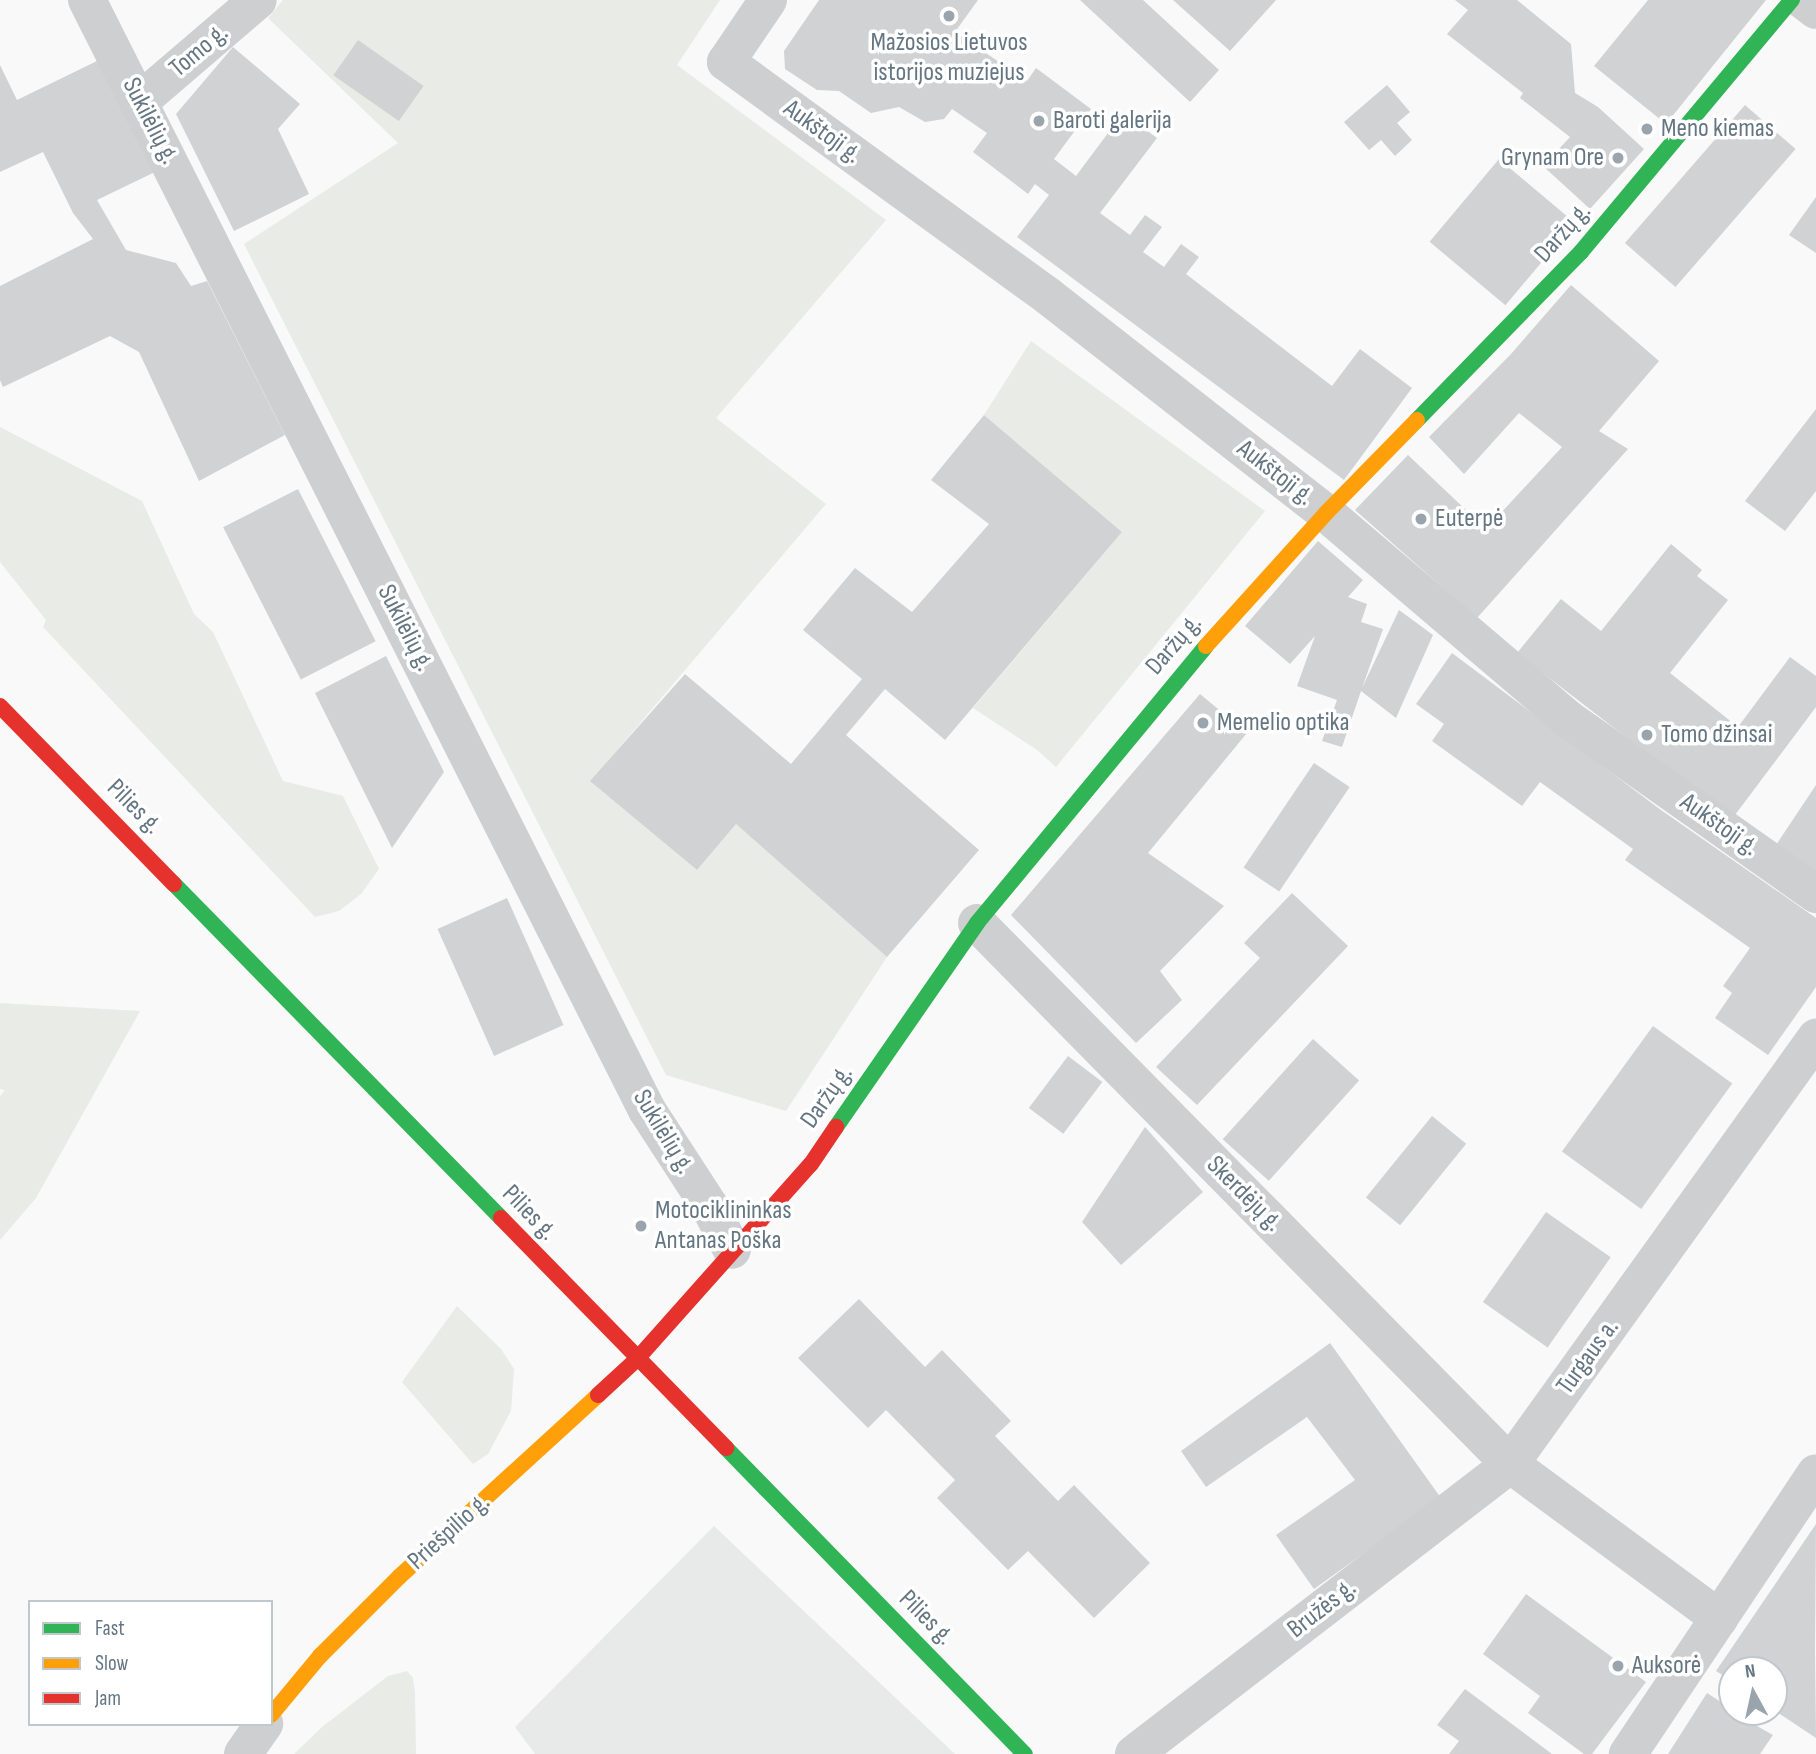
<!DOCTYPE html>
<meta charset="utf-8">
<style>
body{margin:0}
#map{position:relative;width:1816px;height:1754px;overflow:hidden;background:#f9f9f9;font-family:"Sofia Sans Condensed",sans-serif}
div>[style]{position:absolute}
.built>*{inset:0;background:#e8e9e9}
.green>*{inset:0;background:#e8ebe6}
.building>*{inset:0;background:#d0d2d3;transform-origin:0 0}
.street>*{height:38px;margin:-19px;padding:0 19px;transform-origin:19px;border-radius:19px;background:#cecfd0}
.fast>*{height:16px;margin:-8px;padding:0 8px;transform-origin:8px;border-radius:8px;background:#30b455}
.slow>*{height:16px;margin:-8px;padding:0 8px;transform-origin:8px;border-radius:8px;background:#ff9f0a}
.jam>*{height:16px;margin:-8px;padding:0 8px;transform-origin:8px;border-radius:8px;background:#e5322d}
.dots>*{width:19px;height:19px;translate:-50% -50%;box-sizing:border-box;border:4px solid #fff;border-radius:50%}
span{translate:-50% -50%;white-space:nowrap;text-align:center;line-height:1.15;-webkit-text-stroke:7px #fff;paint-order:stroke}
.poi-label{font-size:26px;color:#657683}
.left{translate:0 -50%;text-align:left}
.right{translate:-100% -50%;text-align:right}
.street-label{font-size:26px;color:#657683}
.legend{position:absolute;left:28px;top:1600px;width:245px;height:126px;box-sizing:border-box;background:#fff;border:2px solid #c1c8cd;margin:0;padding:9px 12px;list-style:none;font-size:21px;color:#657683}
.legend li{display:flex;align-items:center;gap:14px;height:35px}
.legend b{width:35px;border:2px solid #c1c8cd}
.north{position:absolute;left:1718px;top:1656px;width:70px;height:70px;box-sizing:border-box;background:#fff;border:2px solid #c1c8cd;border-radius:50%;rotate:352deg;font-size:19px;font-weight:700;line-height:28px;text-align:center;color:#657683}
.north::after{content:'';display:block;margin:auto;width:24px;height:32px;background:#99a4ac;clip-path:polygon(50% 0,100% 100%,50% 72%,0 100%)}
</style>
<div id="map">
<div class="built">
<div style="clip-path:polygon(714px 1526px,955px 1754px,535px 1754px,515px 1727px)"></div>
</div>
<div class="green">
<div style="clip-path:polygon(283px 0,720px 0,677px 65px,886px 220px,716px 418px,826px 504px,591px 781px,697px 870px,736px 824px,887px 957px,786px 1111px,666px 1075px,244px 244px,398px 143px,268px 18px)"></div>
<div style="clip-path:polygon(1031px 341px,1265px 511px,1056px 767px,1037px 750px,973px 708px,1122px 532px,984px 415px)"></div>
<div style="clip-path:polygon(0 427px,142px 501px,194px 614px,213px 632px,283px 781px,343px 796px,379px 869px,361px 894px,339px 911px,315px 917px,43px 627px,46px 620px,0 562px)"></div>
<div style="clip-path:polygon(0 1003px,140px 1011px,36px 1198px,0 1240px,0 1096px,5px 1090px,0 1089px)"></div>
<div style="clip-path:polygon(457px 1306px,501px 1349px,514px 1369px,511px 1411px,488px 1454px,473px 1464px,402px 1382px)"></div>
<div style="clip-path:polygon(407px 1671px,413px 1678px,415px 1693px,416px 1754px,294px 1754px,322px 1727px,388px 1676px)"></div>
</div>
<div class="building">
<div style="clip-path:polygon(819px 0,978px 0,955px 32px,1027px 81px,1036px 68px,1091px 109px,1054px 159px,1076px 176px,1123px 113px,1157px 138px,1100px 213px,1130px 235px,1145px 215px,1162px 227px,1143px 252px,1164px 267px,1181px 244px,1199px 257px,1186px 274px,1332px 386px,1360px 349px,1412px 388px,1344px 480px,1017px 237px,1049px 195px,1035px 184px,1028px 194px,973px 152px,987px 133px,952px 109px,944px 119px,925px 122px,899px 107px,871px 113px,839px 91px,817px 90px,785px 69px,784px 51px)"></div>
<div style="clip-path:polygon(1080px 0,1143px 0,1219px 70px,1190px 102px)"></div>
<div style="clip-path:polygon(1173px 0,1276px 0,1230px 51px)"></div>
<div style="clip-path:polygon(1455px 0,1517px 0,1571px 44px,1575px 93px,1598px 107px,1644px 149px,1590px 209px,1543px 166px,1570px 137px,1520px 98px,1523px 93px,1447px 34px,1468px 10px)"></div>
<div style="clip-path:polygon(1648px 0,1766px 0,1666px 124px,1594px 66px)"></div>
<div style="left:358px;top:40px;width:80px;height:43px;rotate:35deg"></div>
<div style="clip-path:polygon(233px 47px,300px 104px,278px 129px,309px 194px,234px 231px,176px 114px)"></div>
<div style="clip-path:polygon(99px 60px,155px 172px,97px 200px,126px 250px,176px 263px,191px 286px,207px 281px,285px 435px,199px 481px,139px 352px,110px 336px,3px 387px,0 380px,0 286px,93px 239px,73px 213px,43px 152px,0 172px,0 65px,17px 100px)"></div>
<div style="clip-path:polygon(1387px 85px,1410px 112px,1397px 123px,1412px 140px,1395px 156px,1381px 140px,1369px 150px,1344px 122px)"></div>
<div style="left:1745px;top:105px;width:67px;height:183px;rotate:41deg"></div>
<div style="left:1499px;top:159px;width:99px;height:108px;rotate:40deg"></div>
<div style="clip-path:polygon(1816px 197px,1816px 253px,1789px 235px)"></div>
<div style="clip-path:polygon(1571px 285px,1659px 361px,1599px 431px,1628px 449px,1477px 618px,1355px 510px,1408px 455px,1486px 529px,1562px 447px,1519px 413px,1464px 474px,1429px 437px,1511px 354px)"></div>
<div style="clip-path:polygon(1816px 409px,1816px 491px,1785px 531px,1745px 501px)"></div>
<div style="clip-path:polygon(984px 415px,1122px 532px,945px 740px,885px 689px,846px 735px,979px 850px,887px 957px,736px 824px,697px 870px,590px 781px,685px 674px,791px 764px,862px 679px,803px 630px,855px 568px,912px 612px,989px 524px,931px 480px)"></div>
<div style="left:298px;top:489px;width:171px;height:84px;rotate:63deg"></div>
<div style="clip-path:polygon(1318px 541px,1363px 580px,1348px 597px,1367px 604px,1361px 622px,1383px 629px,1362px 688px,1399px 610px,1433px 635px,1396px 718px,1361px 691px,1342px 747px,1322px 741px,1337px 700px,1297px 686px,1315px 636px,1290px 664px,1245px 626px)"></div>
<div style="clip-path:polygon(1671px 544px,1702px 570px,1697px 576px,1728px 600px,1670px 673px,1738px 727px,1790px 657px,1816px 676px,1816px 707px,1732px 819px,1517px 653px,1561px 599px,1601px 631px)"></div>
<div style="clip-path:polygon(1452px 653px,1661px 810px,1816px 918px,1816px 987px,1768px 1055px,1715px 1018px,1732px 993px,1723px 986px,1750px 948px,1625px 860px,1633px 849px,1540px 782px,1522px 806px,1432px 741px,1444px 724px,1416px 704px)"></div>
<div style="clip-path:polygon(386px 656px,444px 772px,392px 848px,315px 693px)"></div>
<div style="clip-path:polygon(1200px 694px,1247px 733px,1148px 853px,1224px 906px,1160px 971px,1182px 1000px,1136px 1043px,1011px 915px)"></div>
<div style="left:1314px;top:763px;width:43px;height:126px;rotate:34deg"></div>
<div style="clip-path:polygon(1816px 785px,1816px 872px,1776px 845px)"></div>
<div style="clip-path:polygon(1292px 893px,1348px 946px,1197px 1105px,1156px 1067px,1260px 958px,1244px 943px)"></div>
<div style="left:507px;top:898px;width:139px;height:76px;rotate:66deg"></div>
<div style="left:1653px;top:1026px;width:98px;height:155px;rotate:36deg"></div>
<div style="left:1313px;top:1039px;width:62px;height:135px;rotate:42deg"></div>
<div style="left:1068px;top:1056px;width:43px;height:65px;rotate:37deg"></div>
<div style="left:1432px;top:1116px;width:44px;height:105px;rotate:39deg"></div>
<div style="clip-path:polygon(1145px 1127px,1203px 1192px,1121px 1265px,1082px 1222px)"></div>
<div style="left:1546px;top:1212px;width:79px;height:110px;rotate:35deg"></div>
<div style="clip-path:polygon(859px 1299px,925px 1367px,942px 1350px,1011px 1421px,995px 1436px,1058px 1501px,1074px 1485px,1150px 1563px,1094px 1618px,1028px 1551px,1008px 1570px,937px 1498px,955px 1480px,886px 1410px,868px 1428px,798px 1358px)"></div>
<div style="clip-path:polygon(1330px 1343px,1441px 1498px,1314px 1589px,1276px 1535px,1355px 1480px,1307px 1417px,1206px 1487px,1181px 1451px)"></div>
<div style="clip-path:polygon(1816px 1524px,1815px 1651px,1816px 1738px,1774px 1710px,1774px 1670px,1732px 1670px,1732px 1681px,1716px 1671px)"></div>
<div style="clip-path:polygon(1526px 1594px,1646px 1682px,1592px 1754px,1584px 1754px,1528px 1713px,1540px 1696px,1483px 1654px)"></div>
<div style="clip-path:polygon(1465px 1689px,1552px 1754px,1449px 1754px,1459px 1741px,1437px 1725px)"></div>
<div style="clip-path:polygon(1707px 1693px,1732px 1709px,1732px 1712px,1773px 1735px,1760px 1754px,1668px 1754px)"></div>
</div>
<div class="street">
<div style="left:87px;top:0;width:1243px;rotate:63.23deg"></div>
<div style="left:647px;top:1110px;width:116px;rotate:57deg"></div>
<div style="left:710px;top:1207px;width:48px;rotate:62.9deg"></div>
<div style="left:768px;top:0;width:75px;rotate:124.1deg"></div>
<div style="left:726px;top:62px;width:398px;rotate:36deg"></div>
<div style="left:1048px;top:296px;width:353px;rotate:38deg"></div>
<div style="left:1326px;top:513px;width:318px;rotate:40.4deg"></div>
<div style="left:1568px;top:719px;width:304px;rotate:35.2deg"></div>
<div style="left:1803px;top:0;width:16px;rotate:38deg"></div>
<div style="left:140px;top:101px;width:155px;rotate:-40.6deg"></div>
<div style="left:977px;top:923px;width:759px;rotate:45.43deg"></div>
<div style="left:1510px;top:1464px;width:260px;rotate:36.4deg"></div>
<div style="left:1719px;top:1618px;width:164px;rotate:123.8deg"></div>
<div style="left:1719px;top:1618px;width:174px;rotate:-56.2deg"></div>
<div style="left:243px;top:1754px;width:37px;rotate:-55deg"></div>
<div style="left:1134px;top:1754px;width:475px;rotate:-37.6deg"></div>
<div style="left:1510px;top:1464px;width:525px;rotate:-54.31deg"></div>
</div>
<div class="fast">
<div style="left:1417px;top:420px;width:235px;rotate:-45.7deg"></div>
<div style="left:1581px;top:252px;width:329px;rotate:-50.1deg"></div>
<div style="left:174px;top:884px;width:467px;rotate:45.6deg"></div>
<div style="left:836px;top:1127px;width:248px;rotate:-55.3deg"></div>
<div style="left:977px;top:923px;width:359px;rotate:-50.4deg"></div>
<div style="left:726px;top:1448px;width:428px;rotate:45.7deg"></div>
</div>
<div class="slow">
<div style="left:1206px;top:646px;width:179px;rotate:-47.9deg"></div>
<div style="left:1326px;top:513px;width:130px;rotate:-45.6deg"></div>
<div style="left:271px;top:1715px;width:77px;rotate:-50.3deg"></div>
<div style="left:320px;top:1656px;width:112px;rotate:-45deg"></div>
<div style="left:399px;top:1577px;width:270px;rotate:-42.4deg"></div>
</div>
<div class="jam">
<div style="left:0;top:706px;width:249px;rotate:45.7deg"></div>
<div style="left:501px;top:1218px;width:322px;rotate:45.6deg"></div>
<div style="left:598px;top:1395px;width:53px;rotate:-42.7deg"></div>
<div style="left:637px;top:1359px;width:261px;rotate:-48.3deg"></div>
<div style="left:811px;top:1164px;width:45px;rotate:-56deg"></div>
</div>
<div class="dots">
<div style="left:949px;top:16px;background:#99a4ac"></div>
<div style="left:1039px;top:121px;background:#99a4ac"></div>
<div style="left:1647px;top:129px;background:#99a4ac"></div>
<div style="left:1618px;top:158px;background:#99a4ac"></div>
<div style="left:1421px;top:519px;background:#99a4ac"></div>
<div style="left:1203px;top:723px;background:#99a4ac"></div>
<div style="left:1647px;top:735px;background:#99a4ac"></div>
<div style="left:641px;top:1226px;background:#99a4ac"></div>
<div style="left:1618px;top:1666px;background:#99a4ac"></div>
</div>
<div class="poi-label">
<span style="left:949px;top:58px">Mažosios Lietuvos<br>istorijos muziejus</span>
<span class="left" style="left:1053px;top:121px">Baroti galerija</span>
<span class="left" style="left:1661px;top:129px">Meno kiemas</span>
<span class="right" style="left:1604px;top:158px">Grynam Ore</span>
<span class="left" style="left:1435px;top:519px">Euterpė</span>
<span class="left" style="left:1217px;top:723px">Memelio optika</span>
<span class="left" style="left:1661px;top:735px">Tomo džinsai</span>
<span class="left" style="left:655px;top:1226px">Motociklininkas<br>Antanas Poška</span>
<span class="left" style="left:1632px;top:1666px">Auksorė</span>
</div>
<div class="street-label">
<span style="left:199px;top:51px;rotate:-40deg">Tomo g.</span>
<span style="left:150px;top:121px;rotate:63deg">Sukilėlių g.</span>
<span style="left:822px;top:132px;rotate:36deg">Aukštoji g.</span>
<span style="left:1563px;top:233px;rotate:-48deg">Daržų g.</span>
<span style="left:1275px;top:473px;rotate:38deg">Aukštoji g.</span>
<span style="left:405px;top:628px;rotate:63deg">Sukilėlių g.</span>
<span style="left:1174px;top:645px;rotate:-49deg">Daržų g.</span>
<span style="left:134px;top:807px;rotate:45deg">Pilies g.</span>
<span style="left:1719px;top:825px;rotate:35deg">Aukštoji g.</span>
<span style="left:827px;top:1097px;rotate:-55deg">Daržų g.</span>
<span style="left:663px;top:1132px;rotate:59deg">Sukilėlių g.</span>
<span style="left:1244px;top:1194px;rotate:45deg">Skerdėjų g.</span>
<span style="left:529px;top:1213px;rotate:46deg">Pilies g.</span>
<span style="left:1588px;top:1357px;rotate:-54deg">Turgaus a.</span>
<span style="left:449px;top:1532px;rotate:-42deg">Priešpilio g.</span>
<span style="left:1322px;top:1609px;rotate:-38deg">Bružės g.</span>
<span style="left:926px;top:1618px;rotate:45deg">Pilies g.</span>
</div>
<ul class="legend">
<li><b style="height:9px;background:#30b455"></b>Fast</li>
<li><b style="height:9px;background:#ff9f0a"></b>Slow</li>
<li><b style="height:9px;background:#e5322d"></b>Jam</li>
</ul>
<div class="north">N</div>
</div>
